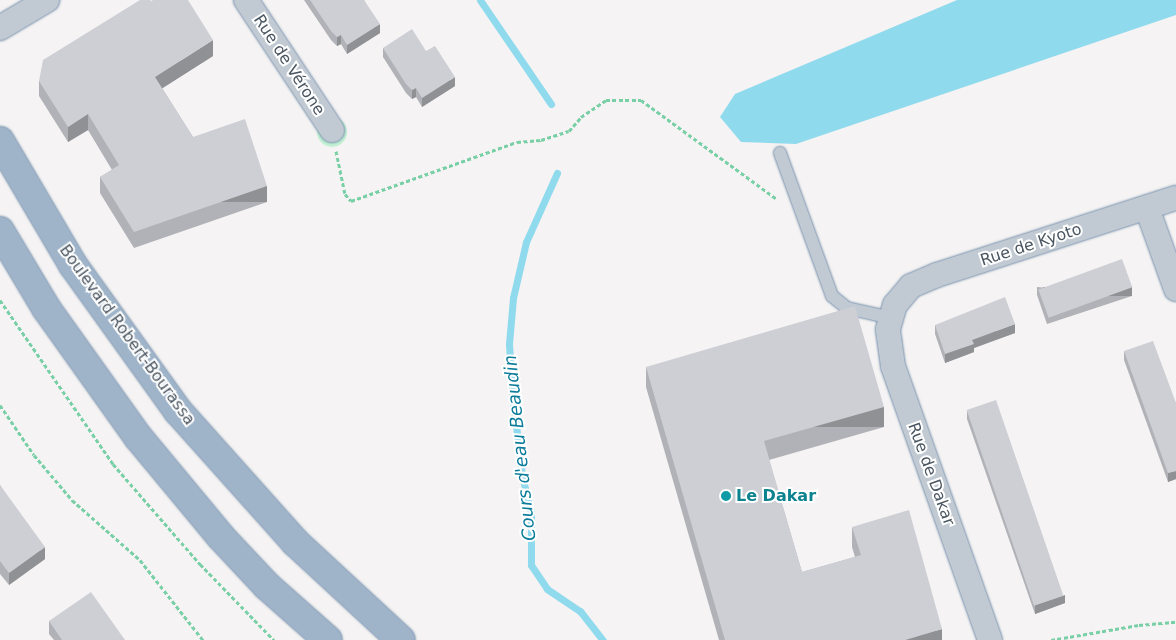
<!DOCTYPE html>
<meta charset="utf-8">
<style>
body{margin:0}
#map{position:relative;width:1176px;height:640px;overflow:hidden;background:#f5f3f3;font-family:"DejaVu Sans",sans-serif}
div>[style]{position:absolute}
.green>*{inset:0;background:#c3f1d5}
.round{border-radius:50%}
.water>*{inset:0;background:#90daee}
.stream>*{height:7px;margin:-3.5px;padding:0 3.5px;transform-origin:3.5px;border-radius:3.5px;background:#90daee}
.path>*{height:3px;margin-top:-1.5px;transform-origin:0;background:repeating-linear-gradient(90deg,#7ad0a6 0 4px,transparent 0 6.5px)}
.roads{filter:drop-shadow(0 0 1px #7690ad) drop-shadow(0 0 1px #7690ad)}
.service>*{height:12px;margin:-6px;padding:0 6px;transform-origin:6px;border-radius:6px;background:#c1cad2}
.minor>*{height:24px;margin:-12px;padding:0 12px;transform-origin:12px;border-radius:12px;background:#c1cad2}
.trunk>*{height:28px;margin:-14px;padding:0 14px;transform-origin:14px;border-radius:14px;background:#9fb4c9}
.wall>*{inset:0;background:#b0b2b7}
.shaded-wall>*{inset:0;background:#909195;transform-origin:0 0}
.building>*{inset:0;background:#cdcfd5;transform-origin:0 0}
.dots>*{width:14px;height:14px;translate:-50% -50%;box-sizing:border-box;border:2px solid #fff;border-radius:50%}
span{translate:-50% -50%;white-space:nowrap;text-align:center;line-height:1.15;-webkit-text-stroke:4px #fff;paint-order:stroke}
.street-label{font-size:16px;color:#4a5661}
.culture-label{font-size:16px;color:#0d838f;font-weight:700}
.left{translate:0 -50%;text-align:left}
.water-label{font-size:18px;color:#0c7c9b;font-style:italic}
</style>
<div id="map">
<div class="green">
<div class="round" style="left:317px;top:117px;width:30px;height:30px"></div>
</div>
<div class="water">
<div style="clip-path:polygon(957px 0,1176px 0,1176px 15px,796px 144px,741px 142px,720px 117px,735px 94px)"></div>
</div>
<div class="stream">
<div style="left:480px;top:0;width:126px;rotate:55.7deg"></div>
<div style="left:557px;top:173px;width:76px;rotate:114.2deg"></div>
<div style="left:526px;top:242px;width:57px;rotate:103.1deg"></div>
<div style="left:513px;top:298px;width:46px;rotate:95deg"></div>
<div style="left:509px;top:344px;width:47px;rotate:86.3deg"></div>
<div style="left:512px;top:391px;width:86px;rotate:83.3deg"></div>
<div style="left:522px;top:476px;width:37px;rotate:76deg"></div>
<div style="left:531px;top:512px;width:53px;rotate:90deg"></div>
<div style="left:531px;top:565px;width:29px;rotate:56deg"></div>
<div style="left:547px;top:589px;width:40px;rotate:34deg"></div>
<div style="left:580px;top:611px;width:37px;rotate:52deg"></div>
</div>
<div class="path">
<div style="left:336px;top:151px;width:44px;rotate:78.2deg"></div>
<div style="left:345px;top:194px;width:9px;rotate:49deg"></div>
<div style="left:351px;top:201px;width:176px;rotate:-19.6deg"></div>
<div style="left:517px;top:142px;width:24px;rotate:-5deg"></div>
<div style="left:541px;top:140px;width:29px;rotate:-18deg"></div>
<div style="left:569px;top:131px;width:18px;rotate:-49deg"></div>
<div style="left:581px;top:117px;width:30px;rotate:-34deg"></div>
<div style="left:606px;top:100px;width:35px"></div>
<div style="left:641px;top:100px;width:168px;rotate:36.1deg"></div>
<div style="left:0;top:300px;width:199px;rotate:55.4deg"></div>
<div style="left:113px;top:464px;width:133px;rotate:49deg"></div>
<div style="left:200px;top:564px;width:106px;rotate:45.8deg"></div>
<div style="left:0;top:405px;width:60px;rotate:55.8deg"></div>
<div style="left:34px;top:455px;width:59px;rotate:49.8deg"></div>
<div style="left:72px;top:500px;width:91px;rotate:41.4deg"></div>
<div style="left:140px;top:560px;width:102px;rotate:51.8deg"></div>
<div style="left:1051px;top:640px;width:89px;rotate:-9.7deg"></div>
<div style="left:1139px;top:625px;width:37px;rotate:-5deg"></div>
</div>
<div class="roads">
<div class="service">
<div style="left:780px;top:153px;width:152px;rotate:70deg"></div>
<div style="left:832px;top:296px;width:19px;rotate:39deg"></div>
<div style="left:847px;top:308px;width:45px;rotate:12.8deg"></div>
</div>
<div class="minor">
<div style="left:246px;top:0;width:156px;rotate:56.5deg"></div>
<div style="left:0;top:28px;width:55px;rotate:-30.8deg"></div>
<div style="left:1147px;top:208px;width:86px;rotate:70.3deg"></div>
<div style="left:990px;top:640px;width:291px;rotate:-109.5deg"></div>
<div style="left:893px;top:366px;width:37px;rotate:-98deg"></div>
<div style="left:888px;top:329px;width:25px;rotate:-74deg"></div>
<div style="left:895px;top:305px;width:25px;rotate:-50deg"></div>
<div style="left:911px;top:286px;width:28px;rotate:-23deg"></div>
<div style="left:937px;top:275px;width:251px;rotate:-17.9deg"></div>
</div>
<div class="trunk">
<div style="left:0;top:141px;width:144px;rotate:59.5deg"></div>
<div style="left:73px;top:265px;width:180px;rotate:54.3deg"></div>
<div style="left:178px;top:411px;width:176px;rotate:48.2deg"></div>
<div style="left:295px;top:542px;width:144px;rotate:42.8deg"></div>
<div style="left:0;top:231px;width:90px;rotate:59.1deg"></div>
<div style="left:46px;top:308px;width:158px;rotate:54.5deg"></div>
<div style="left:138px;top:437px;width:130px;rotate:50.3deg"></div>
<div style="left:221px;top:537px;width:67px;rotate:46.8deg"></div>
<div style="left:267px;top:586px;width:81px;rotate:41.5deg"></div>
</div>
</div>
<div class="wall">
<div style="clip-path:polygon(304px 0,364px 0,380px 33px,347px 54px,341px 44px,337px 46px,331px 40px)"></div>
<div style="clip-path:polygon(383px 48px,426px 51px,455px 86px,422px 107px,416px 97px,412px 99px,406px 93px,383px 57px)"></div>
<div style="clip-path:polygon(213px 56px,162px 88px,193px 137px,267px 202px,134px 248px,100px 193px,100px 177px,112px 170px,88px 130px,68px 142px,39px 96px,39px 81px)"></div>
<div style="clip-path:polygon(1037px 287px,1132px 296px,1047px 324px,1037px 295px)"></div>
<div style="clip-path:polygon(935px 325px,1015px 333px,974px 348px,974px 352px,945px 363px,935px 334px)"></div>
<div style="clip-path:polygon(1124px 351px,1176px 403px,1176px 479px,1168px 482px,1124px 360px)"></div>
<div style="clip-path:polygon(646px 367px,884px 427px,769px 460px,802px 572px,855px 557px,852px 547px,852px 527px,942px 640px,719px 640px,646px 387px)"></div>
<div style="clip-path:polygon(967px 410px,1065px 603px,1035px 614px,967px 419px)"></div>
<div style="clip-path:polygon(0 485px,45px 559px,9px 585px,0 574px)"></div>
<div style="clip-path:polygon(49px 621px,125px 640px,54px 640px,49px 634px)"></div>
</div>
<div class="shaded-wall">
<div style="clip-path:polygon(380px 24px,380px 33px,347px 54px,347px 45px)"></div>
<div style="clip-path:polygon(341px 35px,341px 44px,337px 46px,337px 37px)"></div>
<div style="clip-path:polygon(213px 40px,213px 56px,155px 93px,155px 77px)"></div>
<div style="clip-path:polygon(455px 77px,455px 86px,422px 107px,422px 98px)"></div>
<div style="clip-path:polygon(416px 88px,416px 97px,412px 99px,412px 90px)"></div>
<div style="clip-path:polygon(88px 114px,88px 130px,68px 142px,68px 127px)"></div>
<div style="left:267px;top:186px;width:16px;height:141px;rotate:90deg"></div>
<div style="left:1132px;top:287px;width:9px;height:89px;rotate:90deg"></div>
<div style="clip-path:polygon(1015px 324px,1015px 333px,974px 348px,974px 352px,945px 363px,945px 354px,972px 340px)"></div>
<div style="left:884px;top:407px;width:20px;height:125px;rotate:90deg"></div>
<div style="clip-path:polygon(1176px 471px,1176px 479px,1168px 482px,1168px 473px)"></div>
<div style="clip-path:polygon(45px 547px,45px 559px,9px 585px,9px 573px)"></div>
<div style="clip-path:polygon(1065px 595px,1065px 603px,1035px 614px,1035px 605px)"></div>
<div style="clip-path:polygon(942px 629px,942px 640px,905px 640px)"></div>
</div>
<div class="building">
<div style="clip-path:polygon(140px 0,150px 0,151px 1px,153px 0,188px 0,213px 40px,155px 77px,193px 137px,245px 119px,267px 186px,134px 232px,100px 177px,119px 165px,88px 114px,68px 127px,39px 81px,43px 60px)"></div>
<div style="clip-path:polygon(310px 0,364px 0,380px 24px,347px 45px,341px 35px,337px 37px,331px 31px)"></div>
<div style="clip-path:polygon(412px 29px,426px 51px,435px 46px,455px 77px,422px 98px,416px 88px,412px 90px,406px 84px,383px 48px)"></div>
<div style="left:1122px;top:259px;width:30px;height:89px;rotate:70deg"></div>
<div style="clip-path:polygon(1005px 297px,1015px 324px,972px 340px,974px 344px,945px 354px,935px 325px)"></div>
<div style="clip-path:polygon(855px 306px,884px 407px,764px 441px,802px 572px,861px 555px,852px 527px,909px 510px,942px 629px,905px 640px,725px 640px,646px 367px)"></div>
<div style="clip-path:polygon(1153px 341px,1176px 403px,1176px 471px,1168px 473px,1124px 351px)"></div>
<div style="left:996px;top:400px;width:207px;height:31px;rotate:71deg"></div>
<div style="clip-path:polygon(0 485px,45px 547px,9px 573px,0 561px)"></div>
<div style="clip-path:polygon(91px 592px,125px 640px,62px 640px,49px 621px)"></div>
</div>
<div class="dots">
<div style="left:726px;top:496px;background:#0f9aa8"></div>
</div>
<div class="street-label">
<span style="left:289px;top:65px;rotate:57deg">Rue de Vérone</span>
<span style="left:1031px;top:245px;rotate:-18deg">Rue de Kyoto</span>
<span style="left:127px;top:335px;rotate:54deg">Boulevard Robert-Bourassa</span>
<span style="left:931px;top:474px;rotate:70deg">Rue de Dakar</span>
</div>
<div class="culture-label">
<span class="left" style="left:736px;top:496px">Le Dakar</span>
</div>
<div class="water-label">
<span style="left:520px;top:448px;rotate:-96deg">Cours d'eau Beaudin</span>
</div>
</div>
